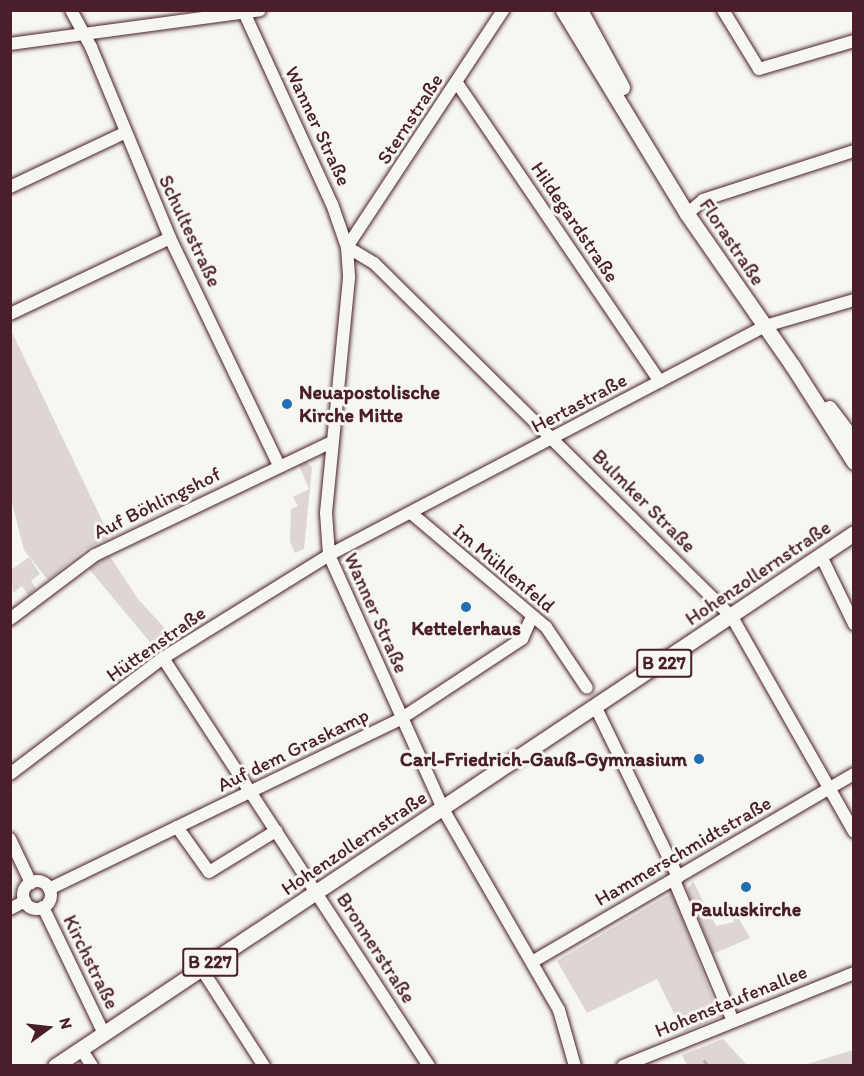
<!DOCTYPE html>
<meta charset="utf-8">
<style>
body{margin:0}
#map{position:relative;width:864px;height:1076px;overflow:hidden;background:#f6f6f2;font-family:Itim,sans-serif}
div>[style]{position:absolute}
.green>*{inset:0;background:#ddd6d5}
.stream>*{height:3px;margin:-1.5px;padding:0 1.5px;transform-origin:1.5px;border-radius:1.5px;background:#bbadae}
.roads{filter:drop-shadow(0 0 2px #4a1f2b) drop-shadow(0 0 2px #4a1f2b)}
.minor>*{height:12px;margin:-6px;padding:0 6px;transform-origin:6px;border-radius:6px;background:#f6f6f2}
.minor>.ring{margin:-6px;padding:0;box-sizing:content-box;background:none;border:12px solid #f6f6f2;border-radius:50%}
.major>*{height:15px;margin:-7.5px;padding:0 7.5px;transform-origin:7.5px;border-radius:7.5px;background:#f6f6f2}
.dots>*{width:16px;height:16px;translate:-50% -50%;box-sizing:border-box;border:3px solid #f6f6f2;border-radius:50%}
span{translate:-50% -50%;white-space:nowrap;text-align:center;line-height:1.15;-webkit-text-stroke:6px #f6f6f2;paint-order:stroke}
.shield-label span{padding:2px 4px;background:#f6f6f2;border:2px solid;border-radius:4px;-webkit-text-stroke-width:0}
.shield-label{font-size:18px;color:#4a1f2b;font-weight:700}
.street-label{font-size:20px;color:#4a1f2b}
.poi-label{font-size:20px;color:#4a1f2b;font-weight:700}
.left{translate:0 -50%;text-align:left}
.right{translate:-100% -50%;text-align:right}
.frame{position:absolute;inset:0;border:12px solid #4a1f2b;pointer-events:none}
.north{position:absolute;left:18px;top:998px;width:60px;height:60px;-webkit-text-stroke:4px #f6f6f2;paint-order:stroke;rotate:75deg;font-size:16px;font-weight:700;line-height:24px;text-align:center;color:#4a1f2b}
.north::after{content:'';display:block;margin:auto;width:21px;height:27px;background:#4a1f2b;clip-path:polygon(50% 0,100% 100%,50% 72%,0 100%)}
</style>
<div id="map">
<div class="green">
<div style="clip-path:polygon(10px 328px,110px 537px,85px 549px,48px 580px,24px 550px,11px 499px)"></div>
<div style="clip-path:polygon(306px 462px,312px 467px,304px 549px,295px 553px,290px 541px,291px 509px,298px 506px,293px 497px,309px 489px,299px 465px)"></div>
<div style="clip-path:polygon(109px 555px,138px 599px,172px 636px,154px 647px,89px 569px)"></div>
<div style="clip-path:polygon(29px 557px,40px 574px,31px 581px,36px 589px,28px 595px,22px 586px,13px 593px,11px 570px)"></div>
<div style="clip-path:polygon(693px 881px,716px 926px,734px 922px,729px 913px,734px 910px,750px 938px,713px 954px,687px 890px)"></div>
<div style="clip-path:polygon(672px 893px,720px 1017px,683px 1032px,657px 979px,587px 1013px,557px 961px)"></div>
<div style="clip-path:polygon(723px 1039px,747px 1065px,687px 1065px,682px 1055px)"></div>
<div style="clip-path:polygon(853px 1050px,853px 1065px,804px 1065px)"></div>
</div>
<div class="stream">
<div style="left:704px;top:1061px;width:6px;rotate:51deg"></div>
</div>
<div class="roads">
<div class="minor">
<div style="left:71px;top:10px;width:42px;rotate:61.6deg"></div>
<div style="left:91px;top:47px;width:207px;rotate:67.5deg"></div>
<div style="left:170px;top:238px;width:253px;rotate:64.4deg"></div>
<div style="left:243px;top:10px;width:213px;rotate:65.4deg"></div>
<div style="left:332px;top:204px;width:46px;rotate:70.8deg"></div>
<div style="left:347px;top:247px;width:31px;rotate:86deg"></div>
<div style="left:349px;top:278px;width:236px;rotate:95.6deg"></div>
<div style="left:326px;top:513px;width:42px;rotate:85.9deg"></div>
<div style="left:329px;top:555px;width:278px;rotate:65.8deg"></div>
<div style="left:443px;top:809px;width:232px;rotate:60deg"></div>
<div style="left:559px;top:1010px;width:58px;rotate:74.1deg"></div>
<div style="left:723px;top:10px;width:69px;rotate:58.6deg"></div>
<div style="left:759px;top:69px;width:99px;rotate:-16.4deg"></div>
<div style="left:10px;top:44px;width:252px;rotate:-7.7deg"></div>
<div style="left:457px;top:83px;width:361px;rotate:55.8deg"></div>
<div style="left:10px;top:187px;width:126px;rotate:-25.3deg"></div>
<div style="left:687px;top:214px;width:21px;rotate:-41deg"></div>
<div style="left:703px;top:200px;width:159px;rotate:-18deg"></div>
<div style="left:347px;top:247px;width:31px;rotate:31deg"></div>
<div style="left:374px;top:263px;width:503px;rotate:44.68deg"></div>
<div style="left:732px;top:617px;width:247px;rotate:60.4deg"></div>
<div style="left:347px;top:247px;width:284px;rotate:-56.6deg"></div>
<div style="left:10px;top:314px;width:177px;rotate:-25.4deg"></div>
<div style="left:411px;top:513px;width:177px;rotate:40.2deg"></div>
<div style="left:546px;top:627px;width:73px;rotate:56.1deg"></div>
<div style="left:821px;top:556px;width:76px;rotate:64.1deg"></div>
<div style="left:10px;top:619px;width:106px;rotate:-37deg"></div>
<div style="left:95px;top:555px;width:263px;rotate:-25.5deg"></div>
<div style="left:163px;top:658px;width:487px;rotate:56.9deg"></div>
<div style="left:596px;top:708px;width:188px;rotate:64.1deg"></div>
<div style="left:10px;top:774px;width:192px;rotate:-37.2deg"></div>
<div style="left:163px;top:658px;width:195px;rotate:-31.8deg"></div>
<div style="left:329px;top:555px;width:492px;rotate:-27.7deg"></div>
<div style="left:765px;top:326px;width:93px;rotate:-16.3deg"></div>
<div style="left:177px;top:827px;width:55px;rotate:54.6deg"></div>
<div style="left:209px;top:872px;width:79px;rotate:-31.5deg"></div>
<div style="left:10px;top:839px;width:49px;rotate:64.5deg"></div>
<div style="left:674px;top:880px;width:153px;rotate:67.3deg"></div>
<div class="ring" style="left:23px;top:881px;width:16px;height:16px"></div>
<div style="left:49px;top:889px;width:392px;rotate:-25.8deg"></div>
<div style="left:402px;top:718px;width:144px;rotate:-33.4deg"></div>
<div style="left:522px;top:639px;width:24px;rotate:-66deg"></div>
<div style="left:43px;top:907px;width:141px;rotate:64.3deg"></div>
<div style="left:10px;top:909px;width:17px;rotate:-28deg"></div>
<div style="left:532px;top:962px;width:373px;rotate:-30.3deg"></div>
<div style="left:201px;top:968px;width:117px;rotate:57.3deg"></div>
<div style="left:81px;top:1049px;width:20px;rotate:57deg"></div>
<div style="left:623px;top:1066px;width:249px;rotate:-21.9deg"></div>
</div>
<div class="major">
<div style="left:563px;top:10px;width:239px;rotate:58.7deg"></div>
<div style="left:687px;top:214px;width:184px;rotate:55.2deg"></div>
<div style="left:792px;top:365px;width:115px;rotate:57.4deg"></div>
<div style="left:580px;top:10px;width:88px;rotate:61.4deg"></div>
<div style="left:829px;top:408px;width:41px;rotate:52.9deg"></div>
<div style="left:55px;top:1066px;width:960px;rotate:-33.71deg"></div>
</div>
</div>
<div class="dots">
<div style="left:287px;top:404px;background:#1f6fb2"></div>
<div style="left:466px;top:607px;background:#1f6fb2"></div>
<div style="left:699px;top:759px;background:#1f6fb2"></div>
<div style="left:746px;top:887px;background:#1f6fb2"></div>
</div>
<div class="shield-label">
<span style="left:664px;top:663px">B 227</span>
<span style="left:210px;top:962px">B 227</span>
</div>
<div class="street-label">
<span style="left:410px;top:119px;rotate:-57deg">Sternstraße</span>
<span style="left:318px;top:126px;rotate:65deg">Wanner Straße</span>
<span style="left:575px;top:222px;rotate:56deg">Hildegardstraße</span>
<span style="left:190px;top:231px;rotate:65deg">Schultestraße</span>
<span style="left:732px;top:242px;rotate:56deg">Florastraße</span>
<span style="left:579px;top:403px;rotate:-28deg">Hertastraße</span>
<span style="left:644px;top:501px;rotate:45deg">Bulmker Straße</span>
<span style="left:157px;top:503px;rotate:-26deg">Auf Böhlingshof</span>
<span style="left:504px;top:568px;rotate:40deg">Im Mühlenfeld</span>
<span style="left:758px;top:573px;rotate:-34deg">Hohenzollernstraße</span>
<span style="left:376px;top:613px;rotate:66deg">Wanner Straße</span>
<span style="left:156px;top:644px;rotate:-35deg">Hüttenstraße</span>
<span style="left:293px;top:750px;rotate:-26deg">Auf dem Graskamp</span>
<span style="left:354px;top:843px;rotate:-34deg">Hohenzollernstraße</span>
<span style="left:683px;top:851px;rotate:-30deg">Hammerschmidtstraße</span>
<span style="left:376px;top:948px;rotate:57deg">Bronnerstraße</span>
<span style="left:91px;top:962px;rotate:64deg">Kirchstraße</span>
<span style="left:731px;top:1001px;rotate:-22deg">Hohenstaufenallee</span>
</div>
<div class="poi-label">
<span class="left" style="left:299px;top:404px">Neuapostolische<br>Kirche Mitte</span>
<span style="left:466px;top:628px">Kettelerhaus</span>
<span class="right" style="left:687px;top:759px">Carl-Friedrich-Gauß-Gymnasium</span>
<span style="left:746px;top:909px">Pauluskirche</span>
</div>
<div class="frame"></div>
<div class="north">N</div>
</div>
